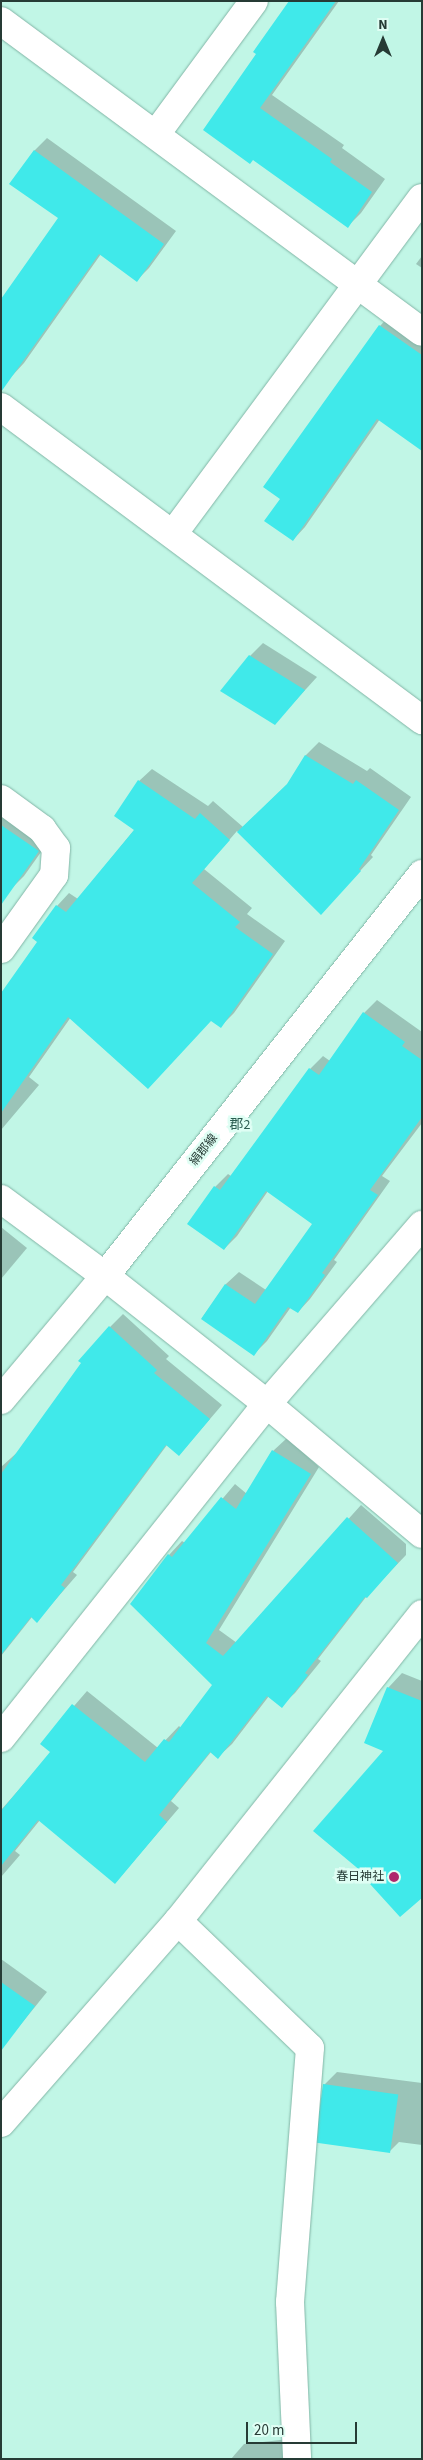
<!DOCTYPE html>
<meta charset="utf-8">
<style>
body{margin:0}
#map{position:relative;width:423px;height:2460px;overflow:hidden;background:#c1f6e6;font-family:"Source Sans 3","Noto Sans JP",sans-serif}
div>[style]{position:absolute}
.shadow>*{inset:0;background:#0003}
.building>*{inset:0;background:#40e9ea;transform-origin:0 0}
.roads{filter:drop-shadow(0 0 1px #82b5a6) drop-shadow(0 0 1px #82b5a6)}
.street>*{height:28px;margin:-14px;padding:0 14px;transform-origin:14px;border-radius:14px;background:#fff}
.secondary>*{height:28px;margin:-14px;padding:0 14px;transform-origin:14px;border-radius:14px;background:#fff}
.dots>*{width:14px;height:14px;translate:-50% -50%;box-sizing:border-box;border:2px solid #dffef4;border-radius:50%}
span{translate:-50% -50%;white-space:nowrap;text-align:center;line-height:1.15;-webkit-text-stroke:5px #dffef4;paint-order:stroke}
.street-label{font-size:12px;color:#263b35}
.poi-label{font-size:12px;color:#263b35}
.right{translate:-100% -50%;text-align:right}
.neighbourhood-label{font-size:14px;color:#2c5d51}
.frame{position:absolute;inset:0;border:2px solid #263b35;pointer-events:none}
.north{position:absolute;left:358px;top:15px;width:50px;height:50px;-webkit-text-stroke:4px #dffef4;paint-order:stroke;rotate:0deg;font-size:14px;font-weight:700;line-height:20px;text-align:center;color:#263b35}
.north::after{content:'';display:block;margin:auto;width:18px;height:22px;background:#263b35;clip-path:polygon(50% 0,100% 100%,50% 72%,0 100%)}
.scale{position:absolute;left:246px;top:2422px;width:111px;height:22px;box-sizing:border-box;border:2px solid #263b35;border-top:0;padding-left:6px;font-size:15px;line-height:18px;white-space:nowrap;color:#263b35;-webkit-text-stroke:4px #dffef4;paint-order:stroke}
</style>
<div id="map">
<div class="shadow">
<div style="clip-path:polygon(291px 1px,339px 1px,272px 95px,344px 145px,342px 148px,385px 179px,361px 213px,348px 226px,253px 159px,258px 54px)"></div>
<div style="clip-path:polygon(47px 138px,176px 231px,149px 268px,137px 280px,101px 254px,24px 363px,12px 376px,59px 217px,11px 184px,35px 150px)"></div>
<div style="clip-path:polygon(422px 256px,422px 268px,416px 264px)"></div>
<div style="clip-path:polygon(392px 313px,422px 334px,422px 449px,380px 419px,305px 527px,293px 540px,282px 499px,264px 487px,380px 326px)"></div>
<div style="clip-path:polygon(263px 643px,317px 677px,275px 723px,250px 656px)"></div>
<div style="clip-path:polygon(319px 742px,367px 771px,370px 768px,411px 797px,371px 855px,373px 857px,321px 913px,237px 831px,204px 869px,252px 908px,247px 914px,285px 941px,234px 1013px,221px 1026px,212px 1020px,71px 1017px,29px 1077px,39px 1085px,1px 1130px,1px 996px,39px 941px,57px 906px,69px 893px,78px 899px,135px 829px,139px 781px,152px 769px,208px 806px,213px 801px,243px 827px,289px 783px,306px 755px)"></div>
<div style="clip-path:polygon(1px 803px,51px 838px,24px 876px,11px 889px,1px 887px)"></div>
<div style="clip-path:polygon(377px 1000px,422px 1032px,422px 1123px,382px 1176px,390px 1181px,334px 1260px,337px 1262px,310px 1299px,298px 1312px,291px 1307px,267px 1341px,254px 1354px,202px 1318px,226px 1284px,239px 1272px,266px 1290px,314px 1224px,268px 1191px,237px 1236px,224px 1249px,215px 1187px,228px 1174px,231px 1176px,310px 1069px,323px 1056px,330px 1061px,364px 1013px)"></div>
<div style="clip-path:polygon(1px 1227px,27px 1248px,1px 1279px)"></div>
<div style="clip-path:polygon(123px 1314px,169px 1356px,166px 1359px,222px 1405px,179px 1455px,167px 1445px,73px 1572px,77px 1575px,37px 1621px,32px 1617px,1px 1656px,1px 1467px,21px 1449px,110px 1327px)"></div>
<div style="clip-path:polygon(287px 1438px,319px 1467px,219px 1630px,237px 1643px,361px 1505px,406px 1544px,406px 1555px,366px 1597px,318px 1659px,321px 1661px,295px 1693px,281px 1706px,269px 1696px,232px 1744px,218px 1757px,211px 1752px,171px 1801px,179px 1808px,115px 1883px,40px 1820px,15px 1851px,20px 1855px,1px 1877px,1px 1810px,52px 1752px,42px 1743px,87px 1691px,158px 1748px,179px 1726px,181px 1728px,214px 1685px,169px 1555px,182px 1541px,185px 1543px,235px 1484px,247px 1494px,273px 1451px)"></div>
<div style="clip-path:polygon(402px 1673px,422px 1681px,422px 1896px,375px 1881px,385px 1750px,388px 1688px)"></div>
<div style="clip-path:polygon(1px 1959px,47px 1992px,13px 2034px,1px 2025px)"></div>
<div style="clip-path:polygon(337px 2072px,422px 2083px,422px 2145px,399px 2142px,389px 2152px,324px 2085px)"></div>
<div style="clip-path:polygon(289px 2439px,291px 2459px,231px 2459px,244px 2444px)"></div>
</div>
<div class="building">
<div style="clip-path:polygon(289px 1px,336px 1px,260px 108px,332px 159px,330px 162px,372px 192px,348px 228px,253px 160px,250px 164px,203px 130px,256px 54px,253px 52px)"></div>
<div style="clip-path:polygon(34px 150px,164px 244px,137px 282px,99px 254px,1px 392px,1px 299px,58px 218px,9px 184px)"></div>
<div style="clip-path:polygon(379px 325px,422px 355px,422px 451px,377px 419px,293px 541px,264px 521px,280px 499px,263px 487px)"></div>
<div style="clip-path:polygon(249px 655px,305px 690px,275px 725px,220px 691px)"></div>
<div style="clip-path:polygon(305px 755px,353px 784px,356px 780px,399px 810px,359px 869px,361px 871px,321px 915px,237px 832px,287px 784px)"></div>
<div style="clip-path:polygon(138px 780px,195px 819px,200px 813px,230px 840px,192px 883px,240px 922px,235px 927px,273px 954px,221px 1028px,211px 1021px,148px 1089px,68px 1017px,1px 1113px,1px 993px,37px 942px,32px 938px,56px 905px,66px 912px,134px 830px,114px 816px)"></div>
<div style="clip-path:polygon(1px 825px,39px 851px,1px 905px)"></div>
<div style="clip-path:polygon(363px 1012px,405px 1042px,402px 1046px,422px 1060px,422px 1117px,370px 1190px,378px 1195px,322px 1273px,325px 1275px,298px 1313px,288px 1307px,254px 1356px,201px 1319px,225px 1284px,255px 1304px,312px 1224px,266px 1191px,224px 1250px,187px 1224px,214px 1186px,220px 1190px,309px 1068px,319px 1075px)"></div>
<div style="clip-path:polygon(109px 1326px,157px 1370px,154px 1373px,210px 1419px,179px 1456px,166px 1445px,61px 1585px,65px 1588px,37px 1623px,31px 1617px,1px 1655px,1px 1474px,81px 1363px,78px 1361px)"></div>
<div style="clip-path:polygon(272px 1450px,311px 1474px,206px 1643px,223px 1656px,347px 1517px,398px 1563px,367px 1598px,365px 1597px,305px 1673px,308px 1675px,282px 1708px,267px 1696px,218px 1759px,210px 1752px,159px 1815px,167px 1822px,115px 1884px,38px 1820px,1px 1866px,1px 1811px,50px 1752px,40px 1744px,72px 1704px,145px 1762px,164px 1739px,169px 1742px,212px 1685px,130px 1604px,168px 1554px,172px 1557px,221px 1497px,236px 1509px)"></div>
<div style="clip-path:polygon(387px 1687px,422px 1701px,422px 1898px,400px 1917px,370px 1884px,374px 1882px,313px 1831px,383px 1751px,364px 1743px)"></div>
<div style="clip-path:polygon(1px 1982px,35px 2006px,1px 2051px)"></div>
<div style="left:323px;top:2084px;width:76px;height:59px;rotate:8deg"></div>
</div>
<div class="roads">
<div class="street">
<div style="left:1px;top:21px;width:523px;rotate:36.45deg"></div>
<div style="left:156px;top:134px;width:165px;rotate:-53.6deg"></div>
<div style="left:173px;top:534px;width:418px;rotate:-53.5deg"></div>
<div style="left:1px;top:799px;width:51px;rotate:36.2deg"></div>
<div style="left:42px;top:829px;width:24px;rotate:54deg"></div>
<div style="left:56px;top:848px;width:27px;rotate:94deg"></div>
<div style="left:54px;top:875px;width:91px;rotate:125.6deg"></div>
<div style="left:1px;top:1199px;width:129px;rotate:36.5deg"></div>
<div style="left:105px;top:1276px;width:206px;rotate:38.3deg"></div>
<div style="left:267px;top:1404px;width:202px;rotate:40deg"></div>
<div style="left:1px;top:1738px;width:427px;rotate:-51.5deg"></div>
<div style="left:267px;top:1404px;width:237px;rotate:-49.1deg"></div>
<div style="left:178px;top:1921px;width:183px;rotate:43.9deg"></div>
<div style="left:310px;top:2048px;width:255px;rotate:94.5deg"></div>
<div style="left:290px;top:2302px;width:157px;rotate:87.4deg"></div>
<div style="left:1px;top:2123px;width:269px;rotate:-48.8deg"></div>
<div style="left:178px;top:1921px;width:392px;rotate:-51.5deg"></div>
</div>
<div class="secondary">
<div style="left:1px;top:407px;width:525px;rotate:36.63deg"></div>
<div style="left:1px;top:1400px;width:162px;rotate:-50deg"></div>
<div style="left:105px;top:1276px;width:512px;rotate:-51.74deg"></div>
</div>
</div>
<div class="dots">
<div style="left:394px;top:1877px;background:#af276c"></div>
</div>
<div class="street-label">
<span style="left:204px;top:1150px;rotate:-52deg">絹郡線</span>
</div>
<div class="poi-label">
<span class="right" style="left:384px;top:1877px">春日神社</span>
</div>
<div class="neighbourhood-label">
<span style="left:240px;top:1125px">郡2</span>
</div>
<div class="frame"></div>
<div class="north">N</div>
<div class="scale">20 m</div>
</div>
